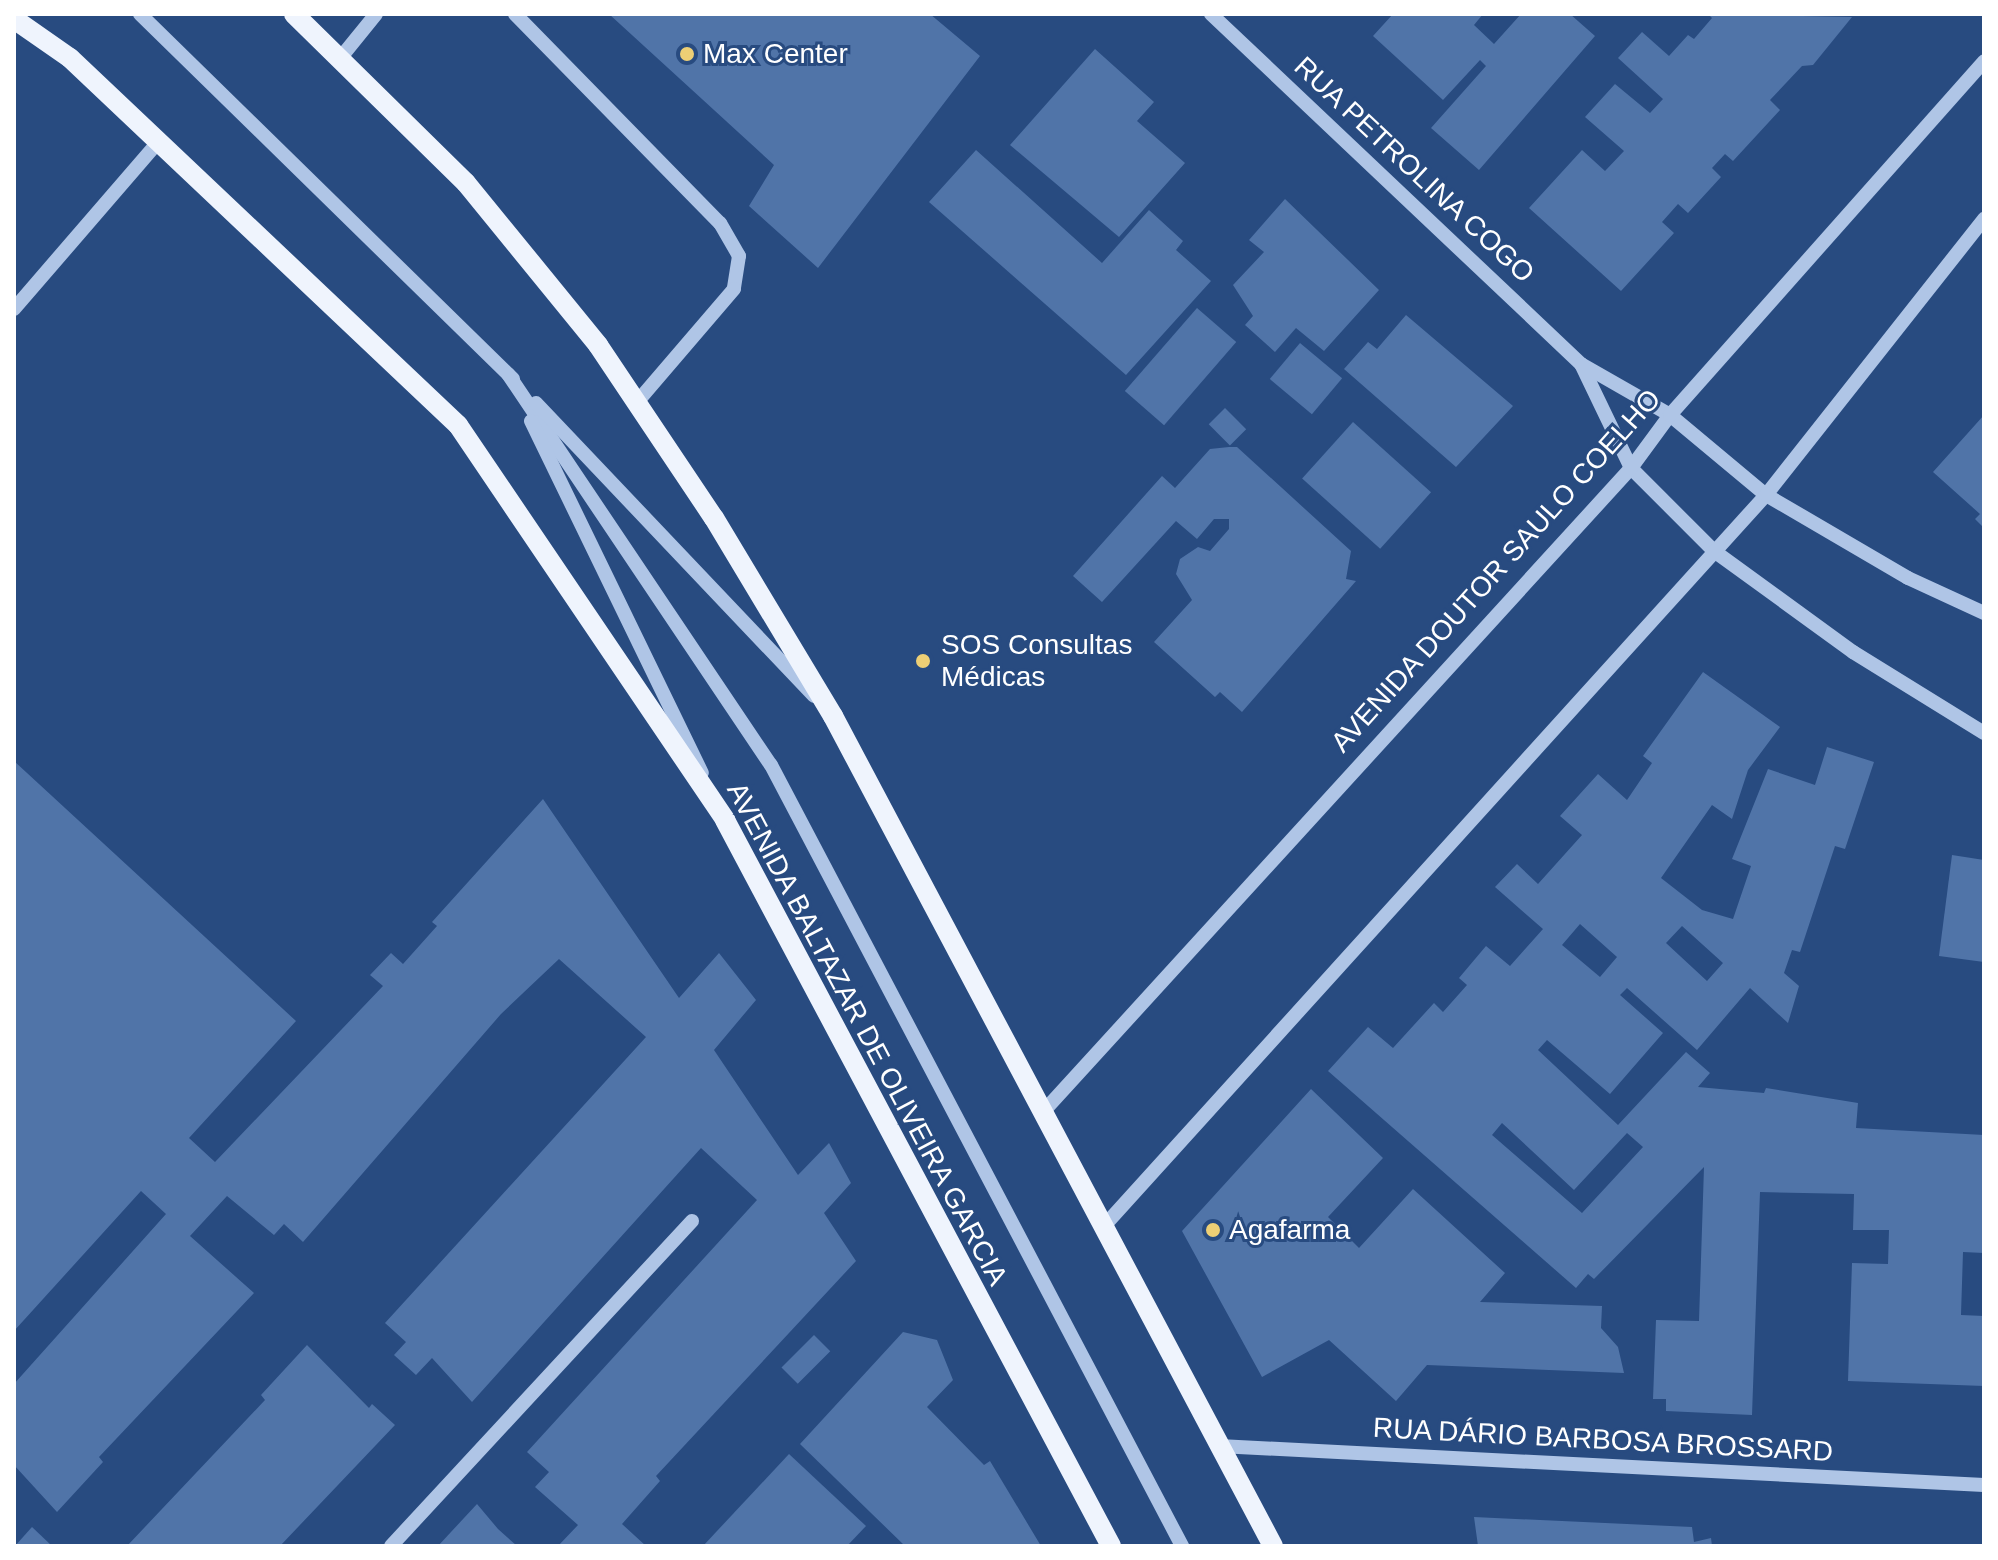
<!DOCTYPE html>
<meta charset="utf-8">
<style>
body{margin:0}
#map{position:relative;width:1998px;height:1560px;overflow:hidden;background:#284b80;font-family:Helvetica,sans-serif}
div>[style]{position:absolute}
.building>*{inset:0;background:#5074a8;transform-origin:0 0}
.minor>*{height:14px;margin:-7px;padding:0 7px;transform-origin:7px;border-radius:7px;background:#afc5e6}
.major>*{height:20px;margin:-10px;padding:0 10px;transform-origin:10px;border-radius:10px;background:#eff4fd}
.dots>*{width:22px;height:22px;translate:-50% -50%;box-sizing:border-box;border:4px solid #284b80;border-radius:50%}
span{translate:-50% -50%;white-space:nowrap;text-align:center;line-height:1.15;-webkit-text-stroke:6px #284b80;paint-order:stroke}
.poi-label{font-size:28px;color:#fff}
.left{translate:0 -50%;text-align:left}
.street-label{font-size:28px;color:#fff}
.frame{position:absolute;inset:0;border:16px solid #fff;pointer-events:none}
</style>
<div id="map">
<div class="building">
<div style="clip-path:polygon(609px 14px,930px 14px,980px 56px,818px 268px,749px 206px,774px 165px)"></div>
<div style="clip-path:polygon(1393px 14px,1483px 14px,1474px 25px,1494px 44px,1521px 14px,1570px 14px,1595px 36px,1479px 170px,1431px 128px,1486px 66px,1480px 60px,1443px 100px,1373px 36px)"></div>
<div style="clip-path:polygon(1708px 14px,1852px 17px,1813px 65px,1802px 66px,1770px 100px,1780px 110px,1733px 161px,1725px 154px,1712px 168px,1721px 177px,1688px 213px,1678px 204px,1662px 222px,1674px 233px,1621px 291px,1529px 208px,1582px 150px,1605px 171px,1624px 151px,1585px 117px,1615px 84px,1650px 113px,1663px 99px,1618px 58px,1642px 32px,1669px 56px,1688px 35px,1694px 39px,1712px 18px)"></div>
<div style="clip-path:polygon(1095px 49px,1154px 102px,1137px 121px,1185px 163px,1119px 237px,1010px 145px)"></div>
<div style="clip-path:polygon(976px 150px,1102px 263px,1149px 210px,1183px 241px,1176px 250px,1211px 281px,1126px 375px,929px 202px)"></div>
<div style="clip-path:polygon(1285px 199px,1379px 290px,1324px 351px,1296px 328px,1275px 352px,1245px 325px,1253px 316px,1233px 285px,1264px 252px,1249px 240px)"></div>
<div style="left:1197px;top:308px;width:52px;height:110px;rotate:41deg"></div>
<div style="clip-path:polygon(1406px 315px,1513px 406px,1456px 467px,1344px 369px,1368px 342px,1377px 349px)"></div>
<div style="left:1300px;top:343px;width:55px;height:47px;rotate:40deg"></div>
<div style="left:1225px;top:408px;width:30px;height:23px;rotate:45deg"></div>
<div style="clip-path:polygon(1984px 415px,1984px 528px,1975px 519px,1980px 514px,1933px 472px)"></div>
<div style="left:1353px;top:422px;width:105px;height:76px;rotate:42deg"></div>
<div style="clip-path:polygon(1229px 447px,1237px 447px,1351px 551px,1346px 579px,1356px 581px,1242px 712px,1220px 692px,1215px 697px,1154px 642px,1192px 600px,1176px 574px,1180px 559px,1198px 547px,1210px 551px,1229px 529px,1229px 519px,1214px 519px,1197px 539px,1176px 521px,1102px 602px,1073px 576px,1162px 476px,1175px 488px,1210px 449px)"></div>
<div style="clip-path:polygon(evenodd,1703px 672px,1780px 727px,1748px 770px,1732px 819px,1712px 805px,1661px 878px,1702px 910px,1733px 919px,1751px 866px,1732px 859px,1768px 769px,1815px 785px,1827px 747px,1874px 762px,1845px 849px,1835px 846px,1800px 952px,1792px 950px,1784px 973px,1799px 986px,1788px 1023px,1750px 988px,1697px 1050px,1627px 988px,1620px 995px,1663px 1033px,1610px 1094px,1547px 1040px,1538px 1050px,1618px 1125px,1686px 1052px,1710px 1073px,1698px 1087px,1764px 1093px,1766px 1088px,1858px 1103px,1856px 1128px,1984px 1135px,1984px 1253px,1963px 1252px,1961px 1315px,1984px 1316px,1984px 1386px,1848px 1381px,1852px 1263px,1888px 1264px,1889px 1230px,1853px 1230px,1854px 1194px,1760px 1192px,1752px 1415px,1666px 1411px,1666px 1399px,1653px 1399px,1656px 1320px,1699px 1321px,1704px 1167px,1594px 1279px,1588px 1274px,1576px 1288px,1328px 1071px,1368px 1027px,1393px 1048px,1434px 1003px,1443px 1012px,1467px 985px,1459px 978px,1486px 946px,1510px 966px,1543px 929px,1495px 887px,1517px 864px,1538px 884px,1582px 835px,1560px 816px,1598px 774px,1627px 800px,1652px 763px,1643px 756px,1703px 672px,1580px 924px,1617px 957px,1600px 977px,1562px 945px,1580px 924px,1703px 672px,1682px 926px,1723px 963px,1707px 981px,1666px 943px,1682px 926px,1703px 672px,1502px 1123px,1574px 1190px,1627px 1133px,1643px 1147px,1582px 1213px,1492px 1135px,1502px 1123px)"></div>
<div style="clip-path:polygon(14px 761px,296px 1021px,189px 1138px,215px 1162px,383px 986px,370px 975px,391px 953px,403px 964px,437px 926px,432px 922px,543px 799px,679px 998px,719px 953px,756px 1000px,714px 1050px,798px 1175px,829px 1143px,851px 1183px,824px 1213px,856px 1261px,656px 1476px,660px 1481px,622px 1524px,646px 1546px,558px 1546px,578px 1525px,535px 1487px,549px 1472px,527px 1452px,757px 1200px,701px 1148px,472px 1402px,432px 1358px,416px 1375px,394px 1355px,406px 1342px,385px 1323px,646px 1037px,559px 959px,501px 1014px,303px 1242px,284px 1224px,274px 1235px,227px 1196px,190px 1236px,254px 1293px,99px 1457px,103px 1462px,57px 1512px,14px 1465px,14px 1384px,166px 1214px,141px 1191px,14px 1331px)"></div>
<div style="clip-path:polygon(1952px 855px,1984px 860px,1984px 962px,1939px 956px)"></div>
<div style="clip-path:polygon(1311px 1089px,1383px 1158px,1328px 1217px,1359px 1248px,1413px 1189px,1505px 1273px,1480px 1302px,1602px 1306px,1601px 1328px,1618px 1347px,1624px 1373px,1427px 1365px,1396px 1401px,1329px 1340px,1262px 1377px,1182px 1231px)"></div>
<div style="clip-path:polygon(903px 1332px,937px 1340px,953px 1380px,927px 1407px,984px 1465px,990px 1461px,1041px 1546px,905px 1546px,800px 1444px)"></div>
<div style="left:814px;top:1335px;width:23px;height:46px;rotate:45deg"></div>
<div style="clip-path:polygon(307px 1345px,369px 1408px,372px 1404px,395px 1425px,280px 1546px,127px 1546px,265px 1400px,261px 1395px)"></div>
<div style="clip-path:polygon(789px 1454px,866px 1526px,847px 1546px,703px 1546px)"></div>
<div style="clip-path:polygon(477px 1504px,498px 1529px,517px 1546px,438px 1546px)"></div>
<div style="clip-path:polygon(1474px 1517px,1692px 1527px,1694px 1542px,1711px 1538px,1712px 1546px,1478px 1546px)"></div>
<div style="clip-path:polygon(32px 1527px,52px 1546px,15px 1546px)"></div>
</div>
<div class="minor">
<div style="left:140px;top:14px;width:522px;rotate:44.38deg"></div>
<div style="left:515px;top:14px;width:293px;rotate:45.6deg"></div>
<div style="left:720px;top:223px;width:38px;rotate:60deg"></div>
<div style="left:739px;top:256px;width:33px;rotate:99deg"></div>
<div style="left:734px;top:289px;width:149px;rotate:130.6deg"></div>
<div style="left:1211px;top:14px;width:509px;rotate:43.41deg"></div>
<div style="left:1581px;top:364px;width:103px;rotate:29.8deg"></div>
<div style="left:1670px;top:415px;width:125px;rotate:39.8deg"></div>
<div style="left:1766px;top:495px;width:164px;rotate:30.3deg"></div>
<div style="left:1908px;top:578px;width:84px;rotate:24.7deg"></div>
<div style="left:342px;top:56px;width:54px;rotate:-51deg"></div>
<div style="left:14px;top:309px;width:221px;rotate:-49.2deg"></div>
<div style="left:1581px;top:364px;width:115px;rotate:64.3deg"></div>
<div style="left:1631px;top:468px;width:117px;rotate:45deg"></div>
<div style="left:1714px;top:551px;width:172px;rotate:36deg"></div>
<div style="left:1853px;top:652px;width:154px;rotate:31.7deg"></div>
<div style="left:508px;top:374px;width:471px;rotate:56.1deg"></div>
<div style="left:771px;top:765px;width:883px;rotate:62.24deg"></div>
<div style="left:536px;top:403px;width:404px;rotate:46.5deg"></div>
<div style="left:531px;top:421px;width:391px;rotate:64.1deg"></div>
<div style="left:1043px;top:1112px;width:872px;rotate:-47.6deg"></div>
<div style="left:1631px;top:468px;width:66px;rotate:-53.7deg"></div>
<div style="left:1670px;top:415px;width:473px;rotate:-48.4deg"></div>
<div style="left:1105px;top:1225px;width:985px;rotate:-47.84deg"></div>
<div style="left:1766px;top:495px;width:352px;rotate:-51.7deg"></div>
<div style="left:1219px;top:1446px;width:766px;rotate:2.92deg"></div>
<div style="left:391px;top:1546px;width:443px;rotate:-47.2deg"></div>
</div>
<div class="major">
<div style="left:294px;top:14px;width:241px;rotate:44.5deg"></div>
<div style="left:466px;top:183px;width:209px;rotate:50.8deg"></div>
<div style="left:598px;top:345px;width:208px;rotate:56.2deg"></div>
<div style="left:714px;top:518px;width:231px;rotate:59deg"></div>
<div style="left:833px;top:716px;width:939px;rotate:62.07deg"></div>
<div style="left:14px;top:19px;width:68px;rotate:34.9deg"></div>
<div style="left:70px;top:58px;width:534px;rotate:43.41deg"></div>
<div style="left:458px;top:425px;width:477px;rotate:55.9deg"></div>
<div style="left:725px;top:820px;width:822px;rotate:62deg"></div>
</div>
<div class="dots">
<div style="left:687px;top:54px;background:#edcf75"></div>
<div style="left:923px;top:661px;background:#edcf75"></div>
<div style="left:1213px;top:1230px;background:#edcf75"></div>
</div>
<div class="poi-label">
<span class="left" style="left:703px;top:54px">Max Center</span>
<span class="left" style="left:941px;top:661px">SOS Consultas<br>Médicas</span>
<span class="left" style="left:1229px;top:1230px">Agafarma</span>
</div>
<div class="street-label">
<span style="left:1414px;top:170px;rotate:43deg">RUA PETROLINA COGO</span>
<span style="left:1496px;top:571px;rotate:-48deg">AVENIDA DOUTOR SAULO COELHO</span>
<span style="left:867px;top:1034px;rotate:62deg">AVENIDA BALTAZAR DE OLIVEIRA GARCIA</span>
<span style="left:1603px;top:1440px;rotate:3deg">RUA DÁRIO BARBOSA BROSSARD</span>
</div>
<div class="frame"></div>
</div>
